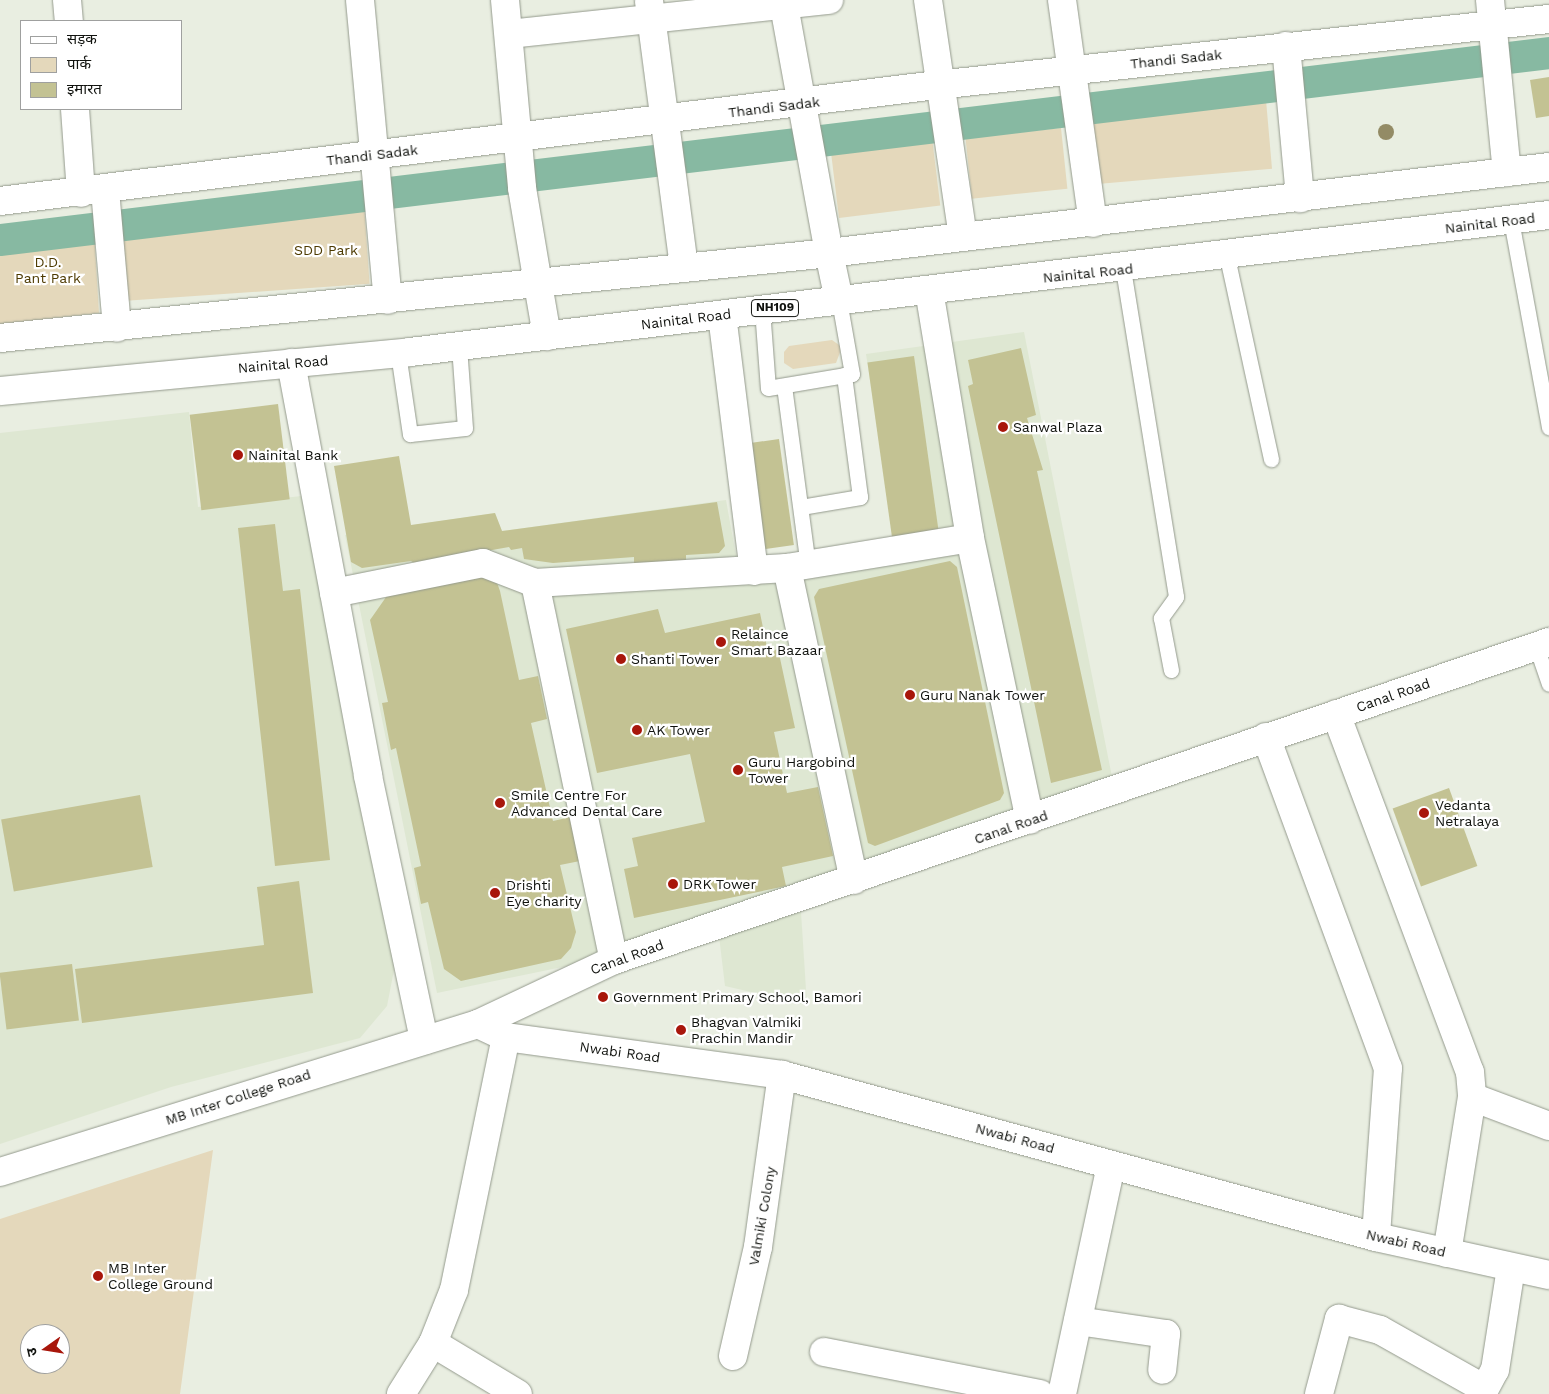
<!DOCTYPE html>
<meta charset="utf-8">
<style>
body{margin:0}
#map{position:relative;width:1549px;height:1394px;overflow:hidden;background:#e9eee1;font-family:"Work Sans","Noto Sans Devanagari",sans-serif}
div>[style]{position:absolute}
.built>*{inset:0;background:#dee7d2}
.green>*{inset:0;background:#e4d8bb;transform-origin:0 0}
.canal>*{height:32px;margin:-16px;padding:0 16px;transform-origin:16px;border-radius:16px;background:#87b9a2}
.building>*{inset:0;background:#c3c293;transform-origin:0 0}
.roads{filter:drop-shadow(0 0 1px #949a8d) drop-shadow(0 0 1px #949a8d)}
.service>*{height:15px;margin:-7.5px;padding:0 7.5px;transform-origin:7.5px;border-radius:7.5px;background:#fff}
.minor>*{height:28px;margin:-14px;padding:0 14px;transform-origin:14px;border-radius:14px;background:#fff}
.tertiary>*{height:28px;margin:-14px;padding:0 14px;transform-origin:14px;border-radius:14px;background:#fff}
.trunk>*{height:28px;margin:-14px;padding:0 14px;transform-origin:14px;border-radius:14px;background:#fff}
.trees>*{width:16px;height:16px;margin:-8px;border-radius:50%;background:#938b65}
.dots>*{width:14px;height:14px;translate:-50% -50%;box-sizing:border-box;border:2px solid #fff;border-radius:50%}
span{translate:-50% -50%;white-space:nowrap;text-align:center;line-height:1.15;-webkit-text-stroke:4.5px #fff;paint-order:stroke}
.shield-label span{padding:1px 4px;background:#fff;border:1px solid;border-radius:4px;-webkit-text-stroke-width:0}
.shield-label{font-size:12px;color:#10120e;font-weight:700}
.street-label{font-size:14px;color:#10120e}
.park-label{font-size:14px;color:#4d3a00}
.poi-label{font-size:14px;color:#10120e}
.left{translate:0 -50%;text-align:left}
.legend{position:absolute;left:20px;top:20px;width:162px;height:90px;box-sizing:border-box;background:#fff;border:1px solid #9fa09f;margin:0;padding:6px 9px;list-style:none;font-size:15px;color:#10120e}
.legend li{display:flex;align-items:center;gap:10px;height:25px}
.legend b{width:25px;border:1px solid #9fa09f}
.north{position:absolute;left:20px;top:1324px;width:50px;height:50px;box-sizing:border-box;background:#fff;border:1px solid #9fa09f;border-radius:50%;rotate:257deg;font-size:14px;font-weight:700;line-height:20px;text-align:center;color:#10120e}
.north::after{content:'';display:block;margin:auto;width:18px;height:22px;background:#a8160b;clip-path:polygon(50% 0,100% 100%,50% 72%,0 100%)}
</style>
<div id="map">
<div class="built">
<div style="clip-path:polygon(1024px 332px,1113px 782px,572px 965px,437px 993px,345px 535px,495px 513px,502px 531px,726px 500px,737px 561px,894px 540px,866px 354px)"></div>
<div style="clip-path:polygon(189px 412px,198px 507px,302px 496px,396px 960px,387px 1006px,360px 1038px,171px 1087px,0 1144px,0 433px)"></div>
<div style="clip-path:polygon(801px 912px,807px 1005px,725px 986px,719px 936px)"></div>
</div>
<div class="green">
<div style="left:1266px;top:100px;width:69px;height:175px;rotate:85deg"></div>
<div style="left:1061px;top:128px;width:61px;height:96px;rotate:84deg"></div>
<div style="left:932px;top:138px;width:68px;height:102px;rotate:83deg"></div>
<div style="left:364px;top:204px;width:80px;height:244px;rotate:86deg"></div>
<div style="clip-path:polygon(93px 215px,99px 313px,0 324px,0 226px)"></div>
<div style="clip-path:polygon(832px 340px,842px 347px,836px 363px,793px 369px,784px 363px,784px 352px,789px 346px)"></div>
<div style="clip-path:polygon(evenodd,213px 1150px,180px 1394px,0 1394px,0 1219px,213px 1150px,30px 1334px,60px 1334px,60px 1364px,30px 1364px,30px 1334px)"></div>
</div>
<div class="canal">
<div style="left:0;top:240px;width:1560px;rotate:-6.88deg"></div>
</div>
<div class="building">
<div style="clip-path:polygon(1549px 77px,1549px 116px,1536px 118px,1530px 80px)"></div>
<div style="clip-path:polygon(1021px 348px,1036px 415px,1027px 418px,1043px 470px,1037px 471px,1102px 770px,1051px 783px,968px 386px,973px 384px,968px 360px)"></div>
<div style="left:914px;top:356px;width:178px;height:47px;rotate:82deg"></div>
<div style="left:278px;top:404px;width:96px;height:89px;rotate:83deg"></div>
<div style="left:779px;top:439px;width:107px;height:34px;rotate:82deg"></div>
<div style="clip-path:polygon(399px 456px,411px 525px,495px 513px,502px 531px,717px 502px,725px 546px,719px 553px,686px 555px,686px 562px,634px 564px,634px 557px,553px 563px,524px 559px,522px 548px,511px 550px,509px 547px,441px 559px,420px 567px,411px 561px,362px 568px,351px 562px,334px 466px)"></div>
<div style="clip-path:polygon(275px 524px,283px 591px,300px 589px,330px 860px,275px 866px,238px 528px)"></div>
<div style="clip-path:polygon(950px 561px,957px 567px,1004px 793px,1000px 800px,875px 846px,868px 843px,814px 597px,819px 589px)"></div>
<div style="clip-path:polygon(481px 573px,496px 580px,500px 591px,519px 680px,538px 676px,547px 719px,531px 723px,553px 821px,571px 817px,580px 861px,560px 865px,576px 932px,571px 948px,561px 959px,461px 981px,444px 969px,428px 902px,421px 904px,414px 868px,421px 866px,396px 748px,391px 750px,382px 703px,388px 702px,370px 620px,391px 590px)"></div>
<div style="clip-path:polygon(658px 609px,665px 633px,760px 613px,768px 652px,778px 649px,795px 728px,774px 732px,787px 793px,818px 787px,833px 856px,782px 867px,786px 886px,634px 918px,624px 869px,638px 866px,632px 838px,705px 822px,690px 754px,597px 773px,566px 629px)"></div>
<div style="left:1449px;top:788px;width:83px;height:60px;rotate:70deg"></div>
<div style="left:140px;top:795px;width:73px;height:141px;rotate:80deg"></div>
<div style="clip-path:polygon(299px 881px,313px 993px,82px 1023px,75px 969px,264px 945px,257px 887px)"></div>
<div style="left:72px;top:964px;width:57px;height:73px;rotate:83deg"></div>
</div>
<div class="roads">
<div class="service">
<div style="left:1511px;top:220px;width:211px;rotate:79.6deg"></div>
<div style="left:1227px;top:257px;width:207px;rotate:77.7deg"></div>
<div style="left:1123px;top:269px;width:332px;rotate:80.8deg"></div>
<div style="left:1176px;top:597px;width:26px;rotate:126deg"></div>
<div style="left:1161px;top:618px;width:53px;rotate:79.1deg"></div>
<div style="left:762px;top:309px;width:79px;rotate:85.7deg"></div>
<div style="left:768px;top:388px;width:85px;rotate:-9.5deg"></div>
<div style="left:852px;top:374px;width:75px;rotate:-100deg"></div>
<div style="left:398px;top:353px;width:82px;rotate:81.6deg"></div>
<div style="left:410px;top:434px;width:55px;rotate:-6.2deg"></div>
<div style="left:465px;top:428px;width:81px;rotate:-94.2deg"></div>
<div style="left:784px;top:386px;width:182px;rotate:82.4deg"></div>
<div style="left:801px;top:507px;width:60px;rotate:-9.6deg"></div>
<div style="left:860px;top:497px;width:123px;rotate:-97.5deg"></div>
<div style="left:1536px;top:646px;width:40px;rotate:71.1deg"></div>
</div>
<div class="minor">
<div style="left:67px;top:0;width:21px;rotate:85deg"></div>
<div style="left:360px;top:0;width:301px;rotate:84.7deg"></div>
<div style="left:505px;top:0;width:189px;rotate:84.8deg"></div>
<div style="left:522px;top:188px;width:97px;rotate:80.5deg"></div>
<div style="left:783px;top:0;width:257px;rotate:79.7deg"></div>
<div style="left:928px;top:0;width:239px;rotate:81.6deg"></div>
<div style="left:1062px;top:0;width:225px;rotate:82.1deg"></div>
<div style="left:1490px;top:0;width:173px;rotate:84.4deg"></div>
<div style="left:649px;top:1px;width:267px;rotate:82.5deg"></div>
<div style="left:509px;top:34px;width:322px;rotate:-6.1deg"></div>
<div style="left:1286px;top:46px;width:153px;rotate:84.7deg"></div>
<div style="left:75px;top:109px;width:84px;rotate:85.9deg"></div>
<div style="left:105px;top:190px;width:138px;rotate:85deg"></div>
<div style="left:0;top:201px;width:944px;rotate:-7.06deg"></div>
<div style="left:937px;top:85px;width:616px;rotate:-6.16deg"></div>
<div style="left:929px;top:290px;width:251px;rotate:80.6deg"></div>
<div style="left:970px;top:538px;width:288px;rotate:78deg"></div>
<div style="left:722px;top:315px;width:258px;rotate:82.9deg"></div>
<div style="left:787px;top:568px;width:319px;rotate:77.9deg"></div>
<div style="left:535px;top:583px;width:385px;rotate:78.2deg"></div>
<div style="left:334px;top:593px;width:152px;rotate:-11.4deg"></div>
<div style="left:483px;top:563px;width:56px;rotate:21deg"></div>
<div style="left:535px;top:583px;width:252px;rotate:-3.4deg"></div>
<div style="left:787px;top:568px;width:185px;rotate:-9.3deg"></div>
<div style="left:1336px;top:714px;width:382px;rotate:69.5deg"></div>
<div style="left:1470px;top:1072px;width:25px;rotate:85deg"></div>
<div style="left:1472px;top:1097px;width:158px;rotate:99.1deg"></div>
<div style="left:1266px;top:737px;width:353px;rotate:69.8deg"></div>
<div style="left:1388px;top:1068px;width:169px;rotate:94.1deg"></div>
<div style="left:478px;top:1024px;width:150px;rotate:-25.2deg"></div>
<div style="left:614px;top:960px;width:988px;rotate:-18.78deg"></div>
<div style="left:1472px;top:1097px;width:82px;rotate:20.6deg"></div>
<div style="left:1078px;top:1321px;width:89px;rotate:8.4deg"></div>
<div style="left:1166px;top:1334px;width:36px;rotate:96deg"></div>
<div style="left:433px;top:1343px;width:99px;rotate:31deg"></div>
<div style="left:824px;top:1352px;width:220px;rotate:11deg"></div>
<div style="left:733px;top:1356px;width:112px;rotate:-77.1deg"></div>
<div style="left:758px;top:1247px;width:174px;rotate:-82.1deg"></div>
<div style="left:401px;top:1394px;width:60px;rotate:-57.9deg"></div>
<div style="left:433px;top:1343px;width:57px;rotate:-68.4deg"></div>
<div style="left:454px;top:1290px;width:258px;rotate:-78.4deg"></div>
<div style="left:1062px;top:1394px;width:234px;rotate:-77.9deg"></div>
<div style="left:1319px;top:1394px;width:78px;rotate:-75.1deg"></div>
<div style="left:1339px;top:1319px;width:42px;rotate:15deg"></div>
<div style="left:1380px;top:1330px;width:118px;rotate:29.4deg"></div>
<div style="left:1482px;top:1394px;width:27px;rotate:-62deg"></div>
<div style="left:1495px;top:1370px;width:103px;rotate:-81.1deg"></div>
</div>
<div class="tertiary">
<div style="left:291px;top:363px;width:420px;rotate:79.4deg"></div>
<div style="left:368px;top:776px;width:270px;rotate:78deg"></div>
<div style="left:0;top:1172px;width:500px;rotate:-17.2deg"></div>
<div style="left:478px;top:1024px;width:31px;rotate:25deg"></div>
<div style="left:506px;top:1037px;width:279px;rotate:7.8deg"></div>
<div style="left:782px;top:1075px;width:616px;rotate:15.26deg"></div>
<div style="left:1376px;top:1237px;width:177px;rotate:12.4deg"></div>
</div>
<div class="trunk">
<div style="left:829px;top:253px;width:48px;rotate:78deg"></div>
<div style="left:538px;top:284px;width:53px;rotate:80.2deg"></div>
<div style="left:0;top:338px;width:833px;rotate:-5.85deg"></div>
<div style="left:829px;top:253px;width:725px;rotate:-6.81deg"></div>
<div style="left:0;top:391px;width:412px;rotate:-5.4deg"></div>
<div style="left:410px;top:352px;width:1147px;rotate:-6.86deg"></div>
</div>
</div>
<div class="trees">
<div style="left:1386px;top:132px"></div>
</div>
<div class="dots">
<div style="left:1003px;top:427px;background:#a8160b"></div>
<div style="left:238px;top:455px;background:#a8160b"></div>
<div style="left:721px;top:642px;background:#a8160b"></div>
<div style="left:621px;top:659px;background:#a8160b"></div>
<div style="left:910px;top:695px;background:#a8160b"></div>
<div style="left:637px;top:730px;background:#a8160b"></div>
<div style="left:738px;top:770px;background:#a8160b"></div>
<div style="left:500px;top:803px;background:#a8160b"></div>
<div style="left:1424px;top:813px;background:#a8160b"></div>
<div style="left:673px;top:884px;background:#a8160b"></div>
<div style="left:495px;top:893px;background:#a8160b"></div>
<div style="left:603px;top:997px;background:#a8160b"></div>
<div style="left:681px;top:1030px;background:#a8160b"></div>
<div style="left:98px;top:1276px;background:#a8160b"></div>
</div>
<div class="shield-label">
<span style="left:775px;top:308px">NH109</span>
</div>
<div class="street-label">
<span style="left:1176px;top:59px;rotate:-6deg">Thandi Sadak</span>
<span style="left:774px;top:107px;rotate:-7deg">Thandi Sadak</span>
<span style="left:372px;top:155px;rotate:-7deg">Thandi Sadak</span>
<span style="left:1490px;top:223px;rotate:-7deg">Nainital Road</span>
<span style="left:1088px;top:273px;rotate:-6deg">Nainital Road</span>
<span style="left:686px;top:319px;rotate:-7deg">Nainital Road</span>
<span style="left:283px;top:364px;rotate:-5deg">Nainital Road</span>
<span style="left:1393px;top:695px;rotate:-19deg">Canal Road</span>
<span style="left:1011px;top:827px;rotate:-19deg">Canal Road</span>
<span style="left:627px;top:957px;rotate:-20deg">Canal Road</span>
<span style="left:620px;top:1052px;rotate:8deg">Nwabi Road</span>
<span style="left:238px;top:1097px;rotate:-18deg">MB Inter College Road</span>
<span style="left:1015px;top:1138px;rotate:15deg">Nwabi Road</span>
<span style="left:762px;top:1216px;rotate:-80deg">Valmiki Colony</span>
<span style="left:1406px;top:1243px;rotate:13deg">Nwabi Road</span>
</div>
<div class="park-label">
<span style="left:326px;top:250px">SDD Park</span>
<span style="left:48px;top:270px">D.D.<br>Pant Park</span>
</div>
<div class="poi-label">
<span class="left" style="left:1013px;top:427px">Sanwal Plaza</span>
<span class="left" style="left:248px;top:455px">Nainital Bank</span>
<span class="left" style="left:731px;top:642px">Relaince<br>Smart Bazaar</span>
<span class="left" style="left:631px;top:659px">Shanti Tower</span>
<span class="left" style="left:920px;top:695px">Guru Nanak Tower</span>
<span class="left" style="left:647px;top:730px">AK Tower</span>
<span class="left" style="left:748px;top:770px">Guru Hargobind<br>Tower</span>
<span class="left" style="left:511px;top:803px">Smile Centre For<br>Advanced Dental Care</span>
<span class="left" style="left:1435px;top:813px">Vedanta<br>Netralaya</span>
<span class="left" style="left:683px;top:884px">DRK Tower</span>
<span class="left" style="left:506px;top:893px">Drishti<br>Eye charity</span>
<span class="left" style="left:613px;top:997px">Government Primary School, Bamori</span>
<span class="left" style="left:691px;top:1030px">Bhagvan Valmiki<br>Prachin Mandir</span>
<span class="left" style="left:108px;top:1276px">MB Inter<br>College Ground</span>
</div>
<ul class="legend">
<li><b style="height:6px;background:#fff"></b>सड़क</li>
<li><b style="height:14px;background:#e4d8bb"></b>पार्क</li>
<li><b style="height:14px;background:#c3c293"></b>इमारत</li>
</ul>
<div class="north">उ</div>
</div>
